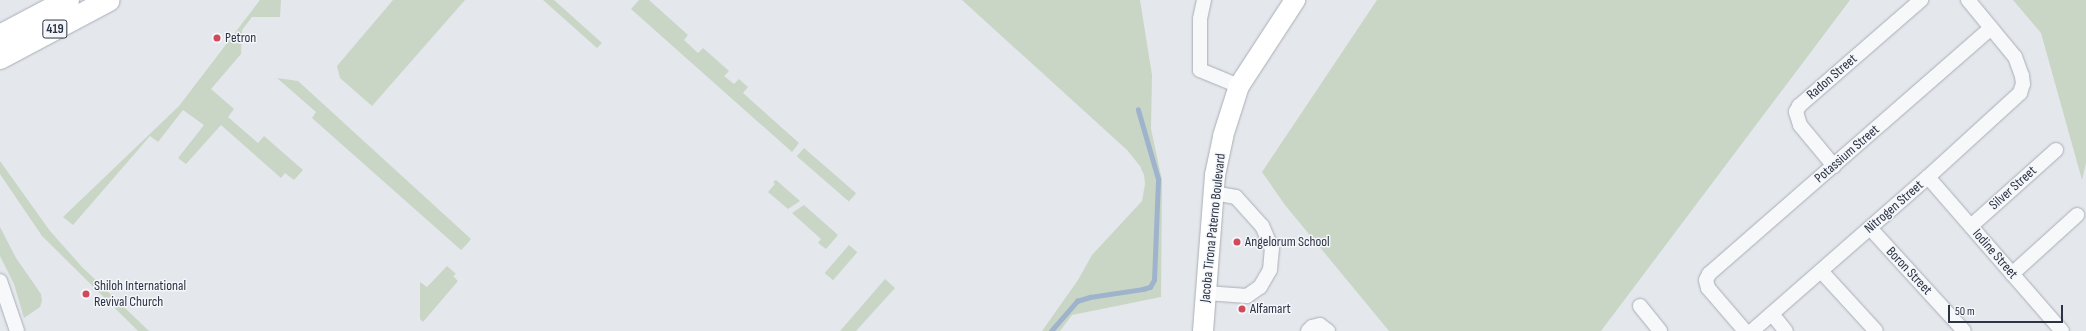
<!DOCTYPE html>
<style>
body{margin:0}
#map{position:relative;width:2086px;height:331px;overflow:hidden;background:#e4e7ec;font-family:"Sofia Sans Condensed",sans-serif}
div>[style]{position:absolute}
.green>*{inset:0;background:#c9d6c5;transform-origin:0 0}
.stream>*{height:4.5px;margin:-2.25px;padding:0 2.25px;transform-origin:2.25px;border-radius:2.25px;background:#9fb4cc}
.roads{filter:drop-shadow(0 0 1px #a9aeb7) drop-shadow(0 0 1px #a9aeb7)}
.street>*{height:14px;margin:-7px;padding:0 7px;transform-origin:7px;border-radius:7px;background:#f7f8fa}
.secondary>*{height:20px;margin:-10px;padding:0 10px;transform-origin:10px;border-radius:10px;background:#fff}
.highway>*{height:22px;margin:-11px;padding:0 11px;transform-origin:11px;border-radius:11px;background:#fff}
.dots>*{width:11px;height:11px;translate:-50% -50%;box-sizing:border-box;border:2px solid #f4f6f9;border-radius:50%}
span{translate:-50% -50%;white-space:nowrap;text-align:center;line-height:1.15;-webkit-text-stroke:3px #f4f6f9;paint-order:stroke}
.shield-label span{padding:1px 3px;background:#f4f6f9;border:1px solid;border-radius:3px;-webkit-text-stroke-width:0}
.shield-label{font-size:13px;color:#2b3445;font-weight:700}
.poi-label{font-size:14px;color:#2b3445}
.left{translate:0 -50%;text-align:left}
.street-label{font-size:14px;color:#2b3445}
.scale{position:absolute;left:1948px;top:305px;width:115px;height:18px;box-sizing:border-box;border:2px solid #2b3445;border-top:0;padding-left:5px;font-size:12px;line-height:14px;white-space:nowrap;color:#2b3445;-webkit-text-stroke:3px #f4f6f9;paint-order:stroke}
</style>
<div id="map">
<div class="green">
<div style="clip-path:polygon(260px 0,281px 0,280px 17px,252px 17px,242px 30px,241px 54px,211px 89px,234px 109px,228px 117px,258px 143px,264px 136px,303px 170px,294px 180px,285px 173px,281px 178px,221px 125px,186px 164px,178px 158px,204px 125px,183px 110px,158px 142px,150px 136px,73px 225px,63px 217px,179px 106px)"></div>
<div style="clip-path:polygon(393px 0,465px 0,372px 106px,340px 78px,337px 66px)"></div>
<div style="clip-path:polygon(543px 0,554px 0,602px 43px,597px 48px)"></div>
<div style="clip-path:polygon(639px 0,649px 0,688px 35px,684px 40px,698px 53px,703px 48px,729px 71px,724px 76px,734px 84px,739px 79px,748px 87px,743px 93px,799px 143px,792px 152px,631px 9px)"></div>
<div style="clip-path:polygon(962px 0,1140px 0,1152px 75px,1151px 129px,1162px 180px,1161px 297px,1072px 315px,1060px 331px,1042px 331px,1078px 280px,1092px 255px,1142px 201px,1145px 184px,1144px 175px,1140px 166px,1127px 150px)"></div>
<div style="clip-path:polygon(1377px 0,1850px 0,1601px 331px,1389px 331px,1285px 205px,1262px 172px)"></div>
<div style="clip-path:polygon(2013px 0,2086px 0,2086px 163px,2082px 180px,2041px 33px)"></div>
<div style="clip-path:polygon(277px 78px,298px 81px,471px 239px,467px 244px,461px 250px,312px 118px,316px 112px)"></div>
<div style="left:804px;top:148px;width:69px;height:11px;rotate:41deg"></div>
<div style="clip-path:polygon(0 161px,50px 231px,82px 267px,149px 331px,138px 331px,42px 236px,0 174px)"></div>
<div style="clip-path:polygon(776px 180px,800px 201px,788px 209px,768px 192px,775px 184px,773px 182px)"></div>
<div style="clip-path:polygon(804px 205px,838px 235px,826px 249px,818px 243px,821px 239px,792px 213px)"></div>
<div style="clip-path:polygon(0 227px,16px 258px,41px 294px,42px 301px,40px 307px,24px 318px,14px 284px,0 256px)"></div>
<div style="left:849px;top:245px;width:11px;height:37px;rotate:41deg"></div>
<div style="clip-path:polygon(447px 266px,456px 274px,453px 276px,458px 281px,423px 322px,420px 319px,420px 282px,427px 287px)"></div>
<div style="clip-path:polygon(885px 279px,895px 288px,856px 331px,840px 331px)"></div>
</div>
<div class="stream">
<div style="left:1051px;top:331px;width:40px;rotate:-49deg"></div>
<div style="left:1077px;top:301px;width:14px;rotate:-17deg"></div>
<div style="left:1090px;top:297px;width:54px;rotate:-8.6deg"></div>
<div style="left:1143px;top:289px;width:7px;rotate:-16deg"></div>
<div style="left:1150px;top:287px;width:8px;rotate:-60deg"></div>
<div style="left:1154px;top:280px;width:101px;rotate:-87.7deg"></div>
<div style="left:1158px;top:179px;width:72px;rotate:-106.2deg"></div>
</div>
<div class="roads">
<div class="street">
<div style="left:1204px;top:0;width:19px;rotate:102deg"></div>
<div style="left:1200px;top:19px;width:51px;rotate:90deg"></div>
<div style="left:1200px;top:70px;width:42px;rotate:22.3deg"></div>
<div style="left:1834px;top:166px;width:53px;rotate:-129.7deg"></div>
<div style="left:1800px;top:125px;width:14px;rotate:-107deg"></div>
<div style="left:1796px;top:112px;width:7px;rotate:-63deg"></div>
<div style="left:1799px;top:106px;width:162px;rotate:-41deg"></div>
<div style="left:1928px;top:177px;width:204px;rotate:49deg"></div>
<div style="left:1971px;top:226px;width:114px;rotate:-41.8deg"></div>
<div style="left:1870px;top:228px;width:139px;rotate:47.6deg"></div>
<div style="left:1821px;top:271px;width:81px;rotate:47.5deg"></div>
<div style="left:2012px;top:274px;width:88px;rotate:-42.2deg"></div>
<div style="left:0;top:281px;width:53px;rotate:71.2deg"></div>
<div style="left:1206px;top:293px;width:41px;rotate:4.2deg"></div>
<div style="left:1247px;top:296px;width:16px;rotate:-35deg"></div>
<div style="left:1260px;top:287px;width:20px;rotate:-60deg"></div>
<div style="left:1270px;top:270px;width:21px;rotate:-85deg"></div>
<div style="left:1272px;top:249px;width:25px;rotate:-113deg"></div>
<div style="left:1262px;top:226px;width:39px;rotate:-132deg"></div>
<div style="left:1236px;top:197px;width:22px;rotate:-170deg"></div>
<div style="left:1640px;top:306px;width:32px;rotate:51deg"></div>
<div style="left:1772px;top:314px;width:22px;rotate:51deg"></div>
<div style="left:1308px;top:331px;width:6px;rotate:-45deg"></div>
<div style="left:1312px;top:327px;width:8px;rotate:-14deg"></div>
<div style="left:1320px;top:325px;width:10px;rotate:37deg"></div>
<div style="left:1745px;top:331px;width:57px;rotate:-130.7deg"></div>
<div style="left:1708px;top:288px;width:8px;rotate:-104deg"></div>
<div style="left:1706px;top:280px;width:7px;rotate:-63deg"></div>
<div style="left:1709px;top:274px;width:374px;rotate:-41.1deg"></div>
<div style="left:1752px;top:331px;width:234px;rotate:-41.2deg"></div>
<div style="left:1928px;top:177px;width:125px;rotate:-42.4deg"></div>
<div style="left:2020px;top:93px;width:9px;rotate:-72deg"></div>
<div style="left:2023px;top:84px;width:8px;rotate:-97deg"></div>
<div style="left:2022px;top:76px;width:20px;rotate:-110deg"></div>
<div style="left:2015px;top:57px;width:74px;rotate:-129.5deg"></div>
</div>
<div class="secondary">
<div style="left:1203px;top:331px;width:156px;rotate:-85.6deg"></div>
<div style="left:1215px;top:175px;width:40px;rotate:-78deg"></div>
<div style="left:1223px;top:136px;width:52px;rotate:-72.3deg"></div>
<div style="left:1239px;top:86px;width:103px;rotate:-56.9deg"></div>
</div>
<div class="highway">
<div style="left:0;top:36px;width:77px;rotate:-27.9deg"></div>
<div style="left:0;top:58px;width:123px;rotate:-28deg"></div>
</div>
</div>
<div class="dots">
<div style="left:217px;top:38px;background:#d1495b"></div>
<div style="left:1237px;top:242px;background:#d1495b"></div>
<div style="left:86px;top:294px;background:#d1495b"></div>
<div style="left:1242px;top:309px;background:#d1495b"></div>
</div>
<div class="shield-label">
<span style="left:55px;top:29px">419</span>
</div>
<div class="poi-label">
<span class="left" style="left:225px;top:38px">Petron</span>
<span class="left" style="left:1245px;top:242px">Angelorum School</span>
<span class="left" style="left:94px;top:294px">Shiloh International<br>Revival Church</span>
<span class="left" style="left:1250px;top:309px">Alfamart</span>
</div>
<div class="street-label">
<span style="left:1832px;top:77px;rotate:-41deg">Radon Street</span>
<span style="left:1847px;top:154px;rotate:-41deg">Potassium Street</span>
<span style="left:2013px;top:188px;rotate:-42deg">Silver Street</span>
<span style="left:1894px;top:207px;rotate:-41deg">Nitrogen Street</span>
<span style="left:1213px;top:228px;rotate:-84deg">Jacoba Tirona Paterno Boulevard</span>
<span style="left:1995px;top:254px;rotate:49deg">Iodine Street</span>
<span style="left:1909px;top:271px;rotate:47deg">Boron Street</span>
</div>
<div class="scale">50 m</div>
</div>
